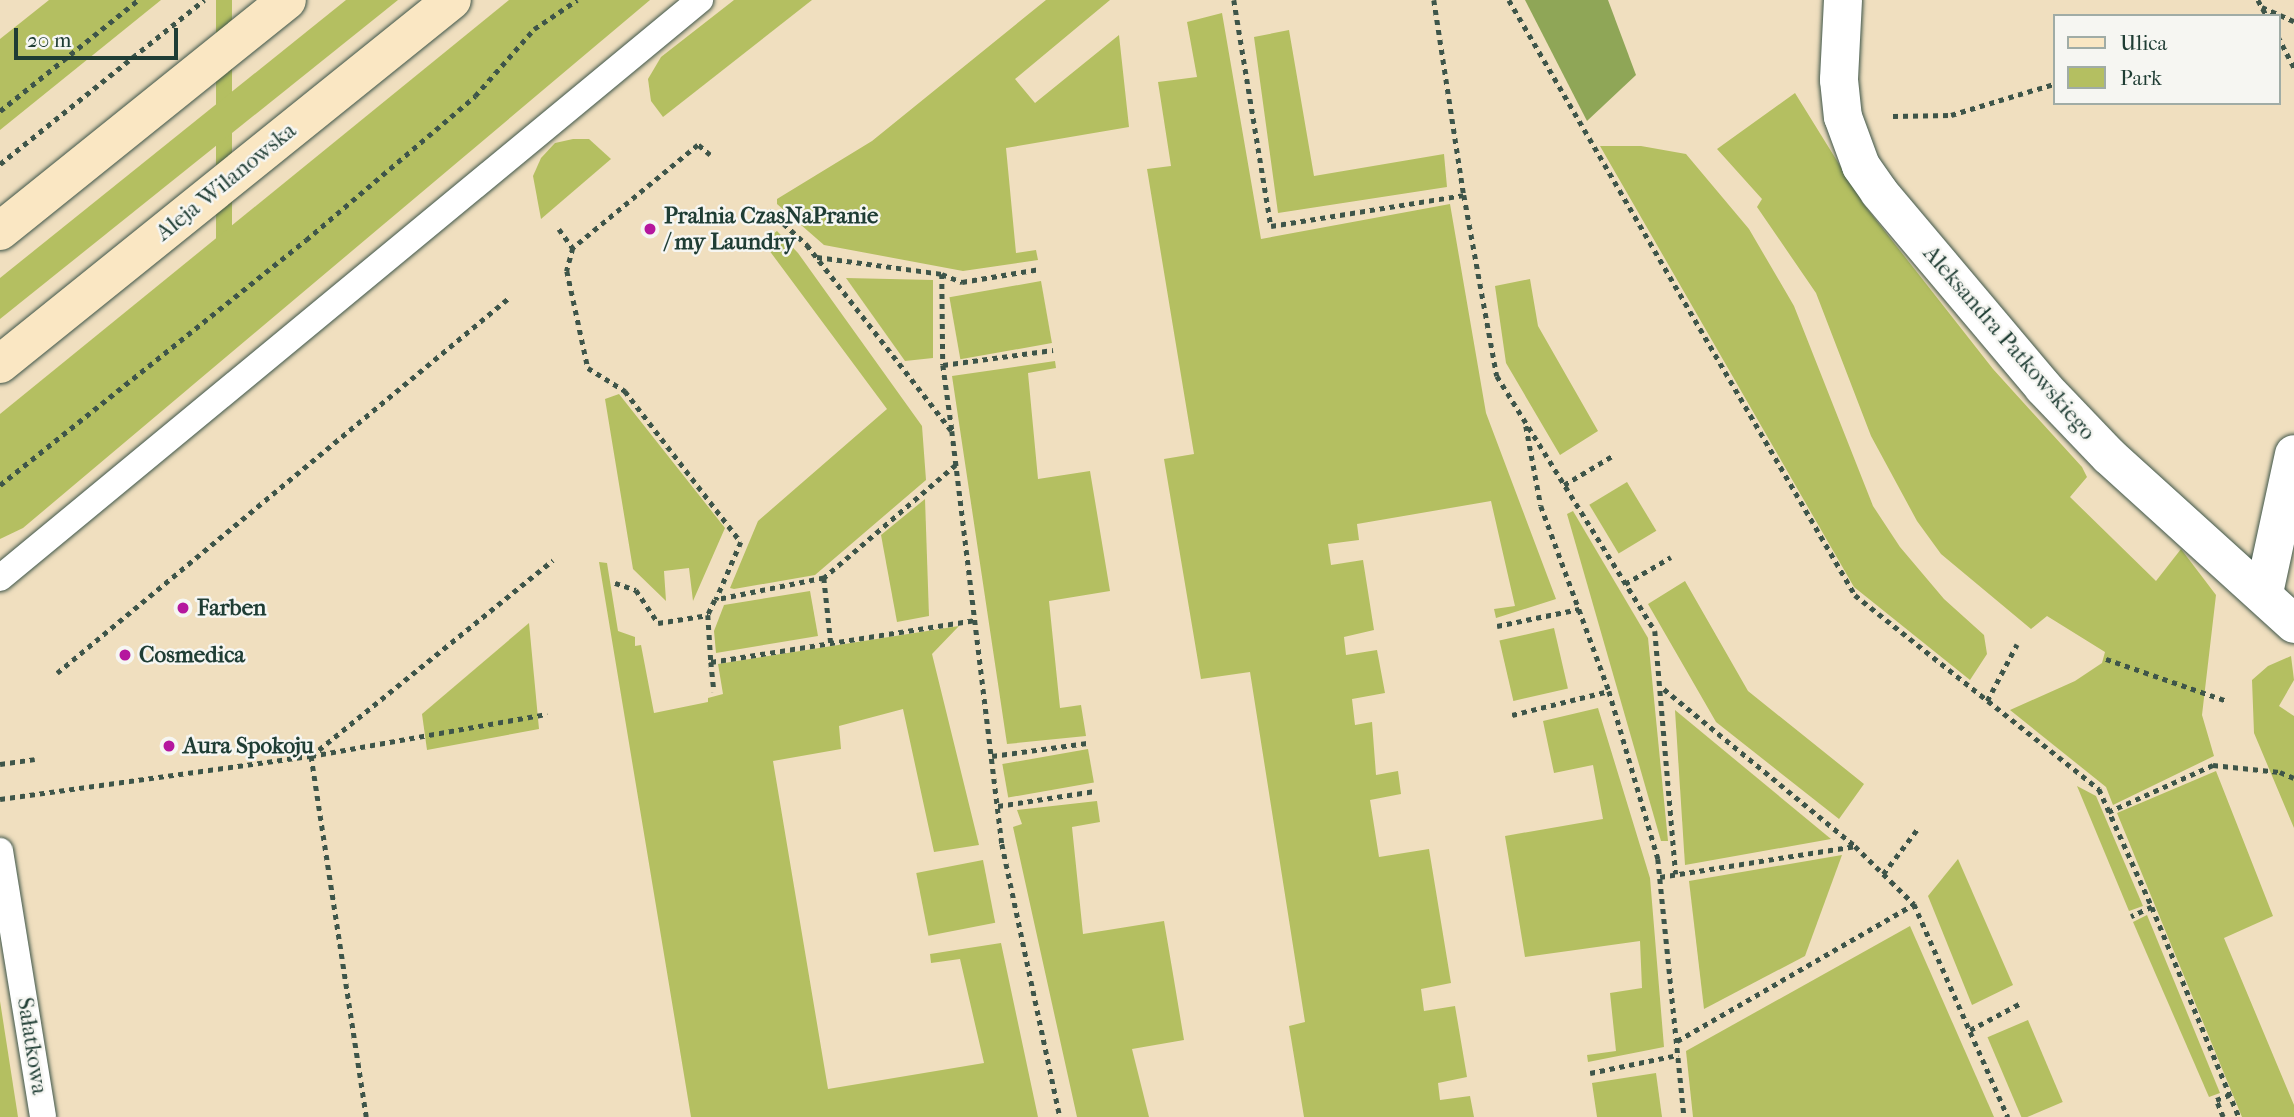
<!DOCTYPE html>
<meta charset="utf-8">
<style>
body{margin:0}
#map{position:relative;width:2294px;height:1117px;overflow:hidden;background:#f0dfbf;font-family:"IM FELL French Canon",serif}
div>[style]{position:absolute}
.green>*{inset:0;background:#b4bf61;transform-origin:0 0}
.forest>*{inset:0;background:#8fa657}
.path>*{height:4.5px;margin-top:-2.25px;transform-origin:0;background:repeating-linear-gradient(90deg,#3e5549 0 5px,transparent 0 10px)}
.roads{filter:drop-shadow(0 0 2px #3e5549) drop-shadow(0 0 2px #3e5549)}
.lane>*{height:26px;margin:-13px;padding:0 13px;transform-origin:13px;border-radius:13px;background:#fff}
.street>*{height:38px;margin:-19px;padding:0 19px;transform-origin:19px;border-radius:19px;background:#fff}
.secondary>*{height:38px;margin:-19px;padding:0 19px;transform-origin:19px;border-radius:19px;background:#fae7c3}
.dots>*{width:19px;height:19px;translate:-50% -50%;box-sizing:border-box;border:4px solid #f6f6f2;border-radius:50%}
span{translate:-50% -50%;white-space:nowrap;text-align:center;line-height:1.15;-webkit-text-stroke:5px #f6f6f2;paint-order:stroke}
.street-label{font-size:23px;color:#1f3d34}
.poi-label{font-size:23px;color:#1f3d34;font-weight:700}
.left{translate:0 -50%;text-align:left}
.legend{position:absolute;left:2053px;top:14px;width:228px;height:91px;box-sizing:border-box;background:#f6f6f2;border:2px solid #a0aca6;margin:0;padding:9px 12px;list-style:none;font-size:21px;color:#1f3d34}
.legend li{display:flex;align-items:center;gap:14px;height:35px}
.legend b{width:35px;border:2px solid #a0aca6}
.scale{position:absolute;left:14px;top:28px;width:164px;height:32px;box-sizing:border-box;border:4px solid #1f3d34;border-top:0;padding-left:9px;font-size:21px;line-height:24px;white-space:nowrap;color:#1f3d34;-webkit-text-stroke:5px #f6f6f2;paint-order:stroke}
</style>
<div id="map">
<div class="green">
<div style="clip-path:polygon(49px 0,161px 0,0 130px,0 39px)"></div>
<div style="left:216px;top:0;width:16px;height:277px"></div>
<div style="clip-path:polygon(346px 0,398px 0,0 319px,0 278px)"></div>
<div style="clip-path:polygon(509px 0,650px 0,23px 528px,0 539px,0 414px)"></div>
<div style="clip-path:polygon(734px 0,812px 0,663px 117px,651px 101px,648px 79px,661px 57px)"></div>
<div style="clip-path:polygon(1046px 0,1110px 0,1015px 79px,1035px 103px,1119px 35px,1129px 127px,1006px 148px,1016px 253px,1036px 250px,1038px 260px,963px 271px,824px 245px,777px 204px,777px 199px,872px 141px)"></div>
<div style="clip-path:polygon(1222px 13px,1261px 239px,1450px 204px,1486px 413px,1556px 599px,1496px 618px,1494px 609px,1515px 606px,1491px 501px,1357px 524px,1359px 540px,1328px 544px,1331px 565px,1363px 560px,1374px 630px,1344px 637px,1346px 655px,1377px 650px,1385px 693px,1352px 699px,1355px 725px,1372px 722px,1376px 775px,1398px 771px,1401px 794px,1370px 800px,1379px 857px,1429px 849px,1451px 983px,1421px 989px,1424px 1011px,1455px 1006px,1467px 1077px,1438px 1083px,1440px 1100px,1470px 1096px,1474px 1117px,1304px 1117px,1289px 1026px,1305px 1022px,1250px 672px,1201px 679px,1164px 459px,1194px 454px,1147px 169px,1171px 166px,1158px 82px,1197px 77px,1187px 22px)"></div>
<div style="clip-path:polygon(1289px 30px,1314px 176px,1444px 154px,1447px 187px,1278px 213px,1254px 37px)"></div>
<div style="clip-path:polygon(1795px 93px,1865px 206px,1993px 369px,2082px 467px,2087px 477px,2070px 497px,2156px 581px,2181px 549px,2216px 595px,2202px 715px,2214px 756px,2113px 805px,2106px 787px,2010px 710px,2075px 681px,2102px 663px,2105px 652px,2047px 616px,2031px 629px,1941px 554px,1917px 521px,1871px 436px,1816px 293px,1757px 207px,1762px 199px,1717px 149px)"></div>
<div style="clip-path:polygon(573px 139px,589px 139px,611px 159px,541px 219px,533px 176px,541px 158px,555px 143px)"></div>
<div style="clip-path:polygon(1600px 146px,1641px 146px,1686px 154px,1749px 229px,1794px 306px,1873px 506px,1900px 547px,1944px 599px,1984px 635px,1987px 654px,1970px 680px,1854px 587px)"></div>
<div style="clip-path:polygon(777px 231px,798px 253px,922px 426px,926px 480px,815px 575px,734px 589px,730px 588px,758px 521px,887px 409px,763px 242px)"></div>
<div style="clip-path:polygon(846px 278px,933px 280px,933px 358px,905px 361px)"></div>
<div style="clip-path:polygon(1530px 279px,1538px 326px,1598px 431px,1560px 455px,1506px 363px,1495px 286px)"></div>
<div style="left:1041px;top:281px;width:63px;height:93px;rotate:80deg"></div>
<div style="clip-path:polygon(1055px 361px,1056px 368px,1028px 373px,1038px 479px,1090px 471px,1110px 591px,1049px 601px,1060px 708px,1081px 705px,1086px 736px,1007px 744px,952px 376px)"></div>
<div style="clip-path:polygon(619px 394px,725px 528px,693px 601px,689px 568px,664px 571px,666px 601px,633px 569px,605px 399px)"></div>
<div style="left:1627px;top:482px;width:57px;height:44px;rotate:59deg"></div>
<div style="clip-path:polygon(925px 499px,929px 616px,897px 622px,881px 535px)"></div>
<div style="clip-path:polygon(1573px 511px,1648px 638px,1668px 841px,1661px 841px,1567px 514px)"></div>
<div style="clip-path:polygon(599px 562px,607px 563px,618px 631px,635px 637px,635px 646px,641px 645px,654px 713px,708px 702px,708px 698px,723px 694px,718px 664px,959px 626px,932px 654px,979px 845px,934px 852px,903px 709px,839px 726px,841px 749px,773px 761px,828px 1089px,984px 1063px,960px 959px,931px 963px,930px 954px,1001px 943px,1038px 1117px,691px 1117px)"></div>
<div style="clip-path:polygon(1685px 581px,1748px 691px,1864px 784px,1839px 819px,1716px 722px,1648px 604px)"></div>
<div style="clip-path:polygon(810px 591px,818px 636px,716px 653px,714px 631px,724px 605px)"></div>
<div style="clip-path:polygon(529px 623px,539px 729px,427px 750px,422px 714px)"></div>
<div style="left:1554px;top:628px;width:62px;height:56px;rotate:77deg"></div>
<div style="clip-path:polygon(2291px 656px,2294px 680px,2279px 706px,2294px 716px,2294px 828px,2254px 733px,2252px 680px,2268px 666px)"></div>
<div style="clip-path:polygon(1598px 708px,1650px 878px,1664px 1047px,1588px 1062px,1587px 1055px,1616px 1051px,1610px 993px,1642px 988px,1640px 941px,1525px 957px,1505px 836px,1603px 819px,1593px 765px,1554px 773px,1543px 721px)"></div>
<div style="clip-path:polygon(1675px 710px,1831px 839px,1685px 865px)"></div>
<div style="left:1088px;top:749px;width:34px;height:87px;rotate:80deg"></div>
<div style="clip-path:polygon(2216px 771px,2273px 916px,2224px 938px,2294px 1105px,2294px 1117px,2242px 1117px,2117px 813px)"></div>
<div style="clip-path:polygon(2077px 786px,2096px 796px,2143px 906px,2129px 911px)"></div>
<div style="clip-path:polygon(1097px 801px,1100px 822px,1072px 827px,1083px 934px,1164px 921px,1174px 980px,1184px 1040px,1132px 1049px,1149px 1117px,1077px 1117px,1013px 827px,1022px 824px,1017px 810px)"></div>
<div style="clip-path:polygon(1842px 855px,1805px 956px,1704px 1009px,1689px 881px)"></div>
<div style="clip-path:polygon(1958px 859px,2013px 985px,1972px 1005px,1928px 896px)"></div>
<div style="left:983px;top:860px;width:64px;height:68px;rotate:79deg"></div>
<div style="clip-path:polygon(2147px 915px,2220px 1093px,2209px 1097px,2133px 922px)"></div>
<div style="clip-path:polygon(1910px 926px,1994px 1117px,1693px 1117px,1686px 1051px)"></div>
<div style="clip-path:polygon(0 1001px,18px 1117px,0 1117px)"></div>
<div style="left:2028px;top:1020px;width:89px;height:44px;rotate:67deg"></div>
<div style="clip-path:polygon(1656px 1073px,1662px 1117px,1597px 1117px,1592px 1083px)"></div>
</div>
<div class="forest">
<div style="clip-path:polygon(1525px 0,1608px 0,1636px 75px,1587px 121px)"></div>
</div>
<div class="path">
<div style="left:1234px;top:0;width:229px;rotate:80.7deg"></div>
<div style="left:1271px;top:226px;width:195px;rotate:-9.1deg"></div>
<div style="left:1464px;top:195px;width:184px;rotate:79.7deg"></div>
<div style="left:1497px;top:376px;width:300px;rotate:58.2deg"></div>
<div style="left:1655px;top:631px;width:244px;rotate:85.1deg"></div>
<div style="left:1434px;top:0;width:197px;rotate:81.3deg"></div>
<div style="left:1509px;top:0;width:688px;rotate:59.82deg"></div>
<div style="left:1855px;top:595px;width:312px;rotate:38.5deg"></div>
<div style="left:2099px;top:789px;width:129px;rotate:65.8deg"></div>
<div style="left:2152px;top:907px;width:23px;rotate:155deg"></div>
<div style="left:2258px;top:0;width:18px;rotate:61deg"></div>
<div style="left:2262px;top:7px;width:35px;rotate:24deg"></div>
<div style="left:2278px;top:36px;width:36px;rotate:63deg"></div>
<div style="left:0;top:111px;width:177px;rotate:-38.8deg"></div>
<div style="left:1893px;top:116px;width:58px;rotate:-1deg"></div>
<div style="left:1951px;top:115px;width:108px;rotate:-16.8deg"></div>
<div style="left:710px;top:155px;width:16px;rotate:-140deg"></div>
<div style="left:698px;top:145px;width:162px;rotate:140.5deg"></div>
<div style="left:573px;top:248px;width:24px;rotate:105deg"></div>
<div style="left:567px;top:271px;width:99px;rotate:77.8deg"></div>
<div style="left:588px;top:368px;width:44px;rotate:31.9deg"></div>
<div style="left:625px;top:391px;width:190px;rotate:52.5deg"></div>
<div style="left:741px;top:542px;width:63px;rotate:113.3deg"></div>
<div style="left:0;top:164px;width:262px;rotate:-38.8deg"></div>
<div style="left:769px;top:210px;width:52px;rotate:42.6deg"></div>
<div style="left:807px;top:245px;width:236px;rotate:52.1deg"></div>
<div style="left:952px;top:431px;width:416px;rotate:83.1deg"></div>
<div style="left:1002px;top:844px;width:279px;rotate:78deg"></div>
<div style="left:559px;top:229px;width:24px;rotate:54deg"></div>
<div style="left:817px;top:257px;width:126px;rotate:7.7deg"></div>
<div style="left:942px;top:274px;width:91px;rotate:89.4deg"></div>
<div style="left:943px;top:365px;width:66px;rotate:82.1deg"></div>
<div style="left:942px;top:274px;width:22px;rotate:22deg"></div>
<div style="left:962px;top:282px;width:79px;rotate:-9.5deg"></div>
<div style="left:943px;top:365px;width:111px;rotate:-7.8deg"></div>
<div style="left:1526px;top:426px;width:81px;rotate:79.4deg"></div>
<div style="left:1541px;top:506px;width:197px;rotate:69.8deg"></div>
<div style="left:1609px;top:691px;width:175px;rotate:73.7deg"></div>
<div style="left:1658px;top:859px;width:259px;rotate:84.2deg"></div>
<div style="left:956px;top:465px;width:174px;rotate:139.4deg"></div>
<div style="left:824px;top:578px;width:111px;rotate:168.6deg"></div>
<div style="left:715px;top:600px;width:17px;rotate:115deg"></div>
<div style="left:708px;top:615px;width:47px;rotate:86.3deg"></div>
<div style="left:711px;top:662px;width:268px;rotate:-9deg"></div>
<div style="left:0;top:485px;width:392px;rotate:-38.7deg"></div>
<div style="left:306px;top:240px;width:222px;rotate:-40.4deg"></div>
<div style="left:475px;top:96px;width:89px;rotate:-48.6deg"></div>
<div style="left:534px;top:29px;width:52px;rotate:-34deg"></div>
<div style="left:1564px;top:485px;width:56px;rotate:-31.1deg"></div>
<div style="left:824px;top:578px;width:65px;rotate:83.9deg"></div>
<div style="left:615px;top:583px;width:22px;rotate:18deg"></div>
<div style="left:636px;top:590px;width:40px;rotate:56deg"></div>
<div style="left:658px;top:623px;width:51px;rotate:-9.1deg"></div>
<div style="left:1625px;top:584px;width:53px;rotate:-30.4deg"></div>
<div style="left:1497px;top:626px;width:84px;rotate:-11.7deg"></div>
<div style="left:2106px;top:659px;width:128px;rotate:19.1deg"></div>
<div style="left:711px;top:662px;width:30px;rotate:84deg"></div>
<div style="left:57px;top:673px;width:589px;rotate:-39.69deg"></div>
<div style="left:1664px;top:689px;width:247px;rotate:39.4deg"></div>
<div style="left:1855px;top:846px;width:83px;rotate:44.5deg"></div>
<div style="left:1914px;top:904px;width:233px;rotate:66.2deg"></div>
<div style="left:1987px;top:701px;width:64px;rotate:-62.2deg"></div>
<div style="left:1512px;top:715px;width:100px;rotate:-13.9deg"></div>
<div style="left:992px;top:756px;width:96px;rotate:-7.8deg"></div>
<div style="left:0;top:764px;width:35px;rotate:-8deg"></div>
<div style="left:0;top:799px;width:314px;rotate:-7.9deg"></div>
<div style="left:311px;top:756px;width:240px;rotate:-10.1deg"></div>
<div style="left:998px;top:806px;width:98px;rotate:-8.8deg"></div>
<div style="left:2108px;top:812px;width:115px;rotate:-24.1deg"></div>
<div style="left:2213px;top:765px;width:67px;rotate:6deg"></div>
<div style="left:2280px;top:772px;width:15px;rotate:23deg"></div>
<div style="left:1883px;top:874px;width:59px;rotate:-52.5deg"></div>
<div style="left:1660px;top:877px;width:197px;rotate:-9deg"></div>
<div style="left:2152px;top:907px;width:227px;rotate:67.5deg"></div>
<div style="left:1970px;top:1030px;width:58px;rotate:-27.9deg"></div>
<div style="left:1677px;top:1041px;width:274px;rotate:-30deg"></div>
<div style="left:1590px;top:1073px;width:90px;rotate:-11.6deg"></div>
<div style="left:366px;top:1117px;width:365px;rotate:-98.7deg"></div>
<div style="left:311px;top:756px;width:311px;rotate:-39deg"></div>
<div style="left:2223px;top:1117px;width:18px;rotate:-112deg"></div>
<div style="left:2216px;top:1100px;width:14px;rotate:-21deg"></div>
</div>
<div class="roads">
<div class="lane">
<div style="left:0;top:578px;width:908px;rotate:-39.55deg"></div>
<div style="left:0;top:851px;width:269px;rotate:80.8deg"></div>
</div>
<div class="street">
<div style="left:1843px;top:0;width:80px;rotate:92.9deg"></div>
<div style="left:1839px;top:80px;width:37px;rotate:84deg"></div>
<div style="left:1843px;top:117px;width:52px;rotate:69.8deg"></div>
<div style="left:1861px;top:166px;width:32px;rotate:55deg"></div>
<div style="left:1879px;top:192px;width:255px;rotate:49.9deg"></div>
<div style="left:2043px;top:387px;width:95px;rotate:46.3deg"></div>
<div style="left:2109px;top:456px;width:250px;rotate:42.2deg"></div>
<div style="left:2264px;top:593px;width:142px;rotate:-77.8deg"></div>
</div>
<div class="secondary">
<div style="left:0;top:231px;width:368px;rotate:-38.8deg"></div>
<div style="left:0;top:364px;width:580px;rotate:-38.84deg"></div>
</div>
</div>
<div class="dots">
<div style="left:650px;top:229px;background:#b5179e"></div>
<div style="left:183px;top:608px;background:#b5179e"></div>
<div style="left:125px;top:655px;background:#b5179e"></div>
<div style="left:169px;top:746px;background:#b5179e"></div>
</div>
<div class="street-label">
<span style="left:226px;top:182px;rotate:-39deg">Aleja Wilanowska</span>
<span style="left:2009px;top:343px;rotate:49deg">Aleksandra Patkowskiego</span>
<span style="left:32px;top:1046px;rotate:81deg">Sałatkowa</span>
</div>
<div class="poi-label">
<span class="left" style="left:664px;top:229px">Pralnia CzasNaPranie<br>/ my Laundry</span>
<span class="left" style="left:197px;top:608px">Farben</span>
<span class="left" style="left:139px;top:655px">Cosmedica</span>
<span class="left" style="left:183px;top:746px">Aura Spokoju</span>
</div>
<ul class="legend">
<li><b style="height:9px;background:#fae7c3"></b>Ulica</li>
<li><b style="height:19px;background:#b4bf61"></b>Park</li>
</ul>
<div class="scale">20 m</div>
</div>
